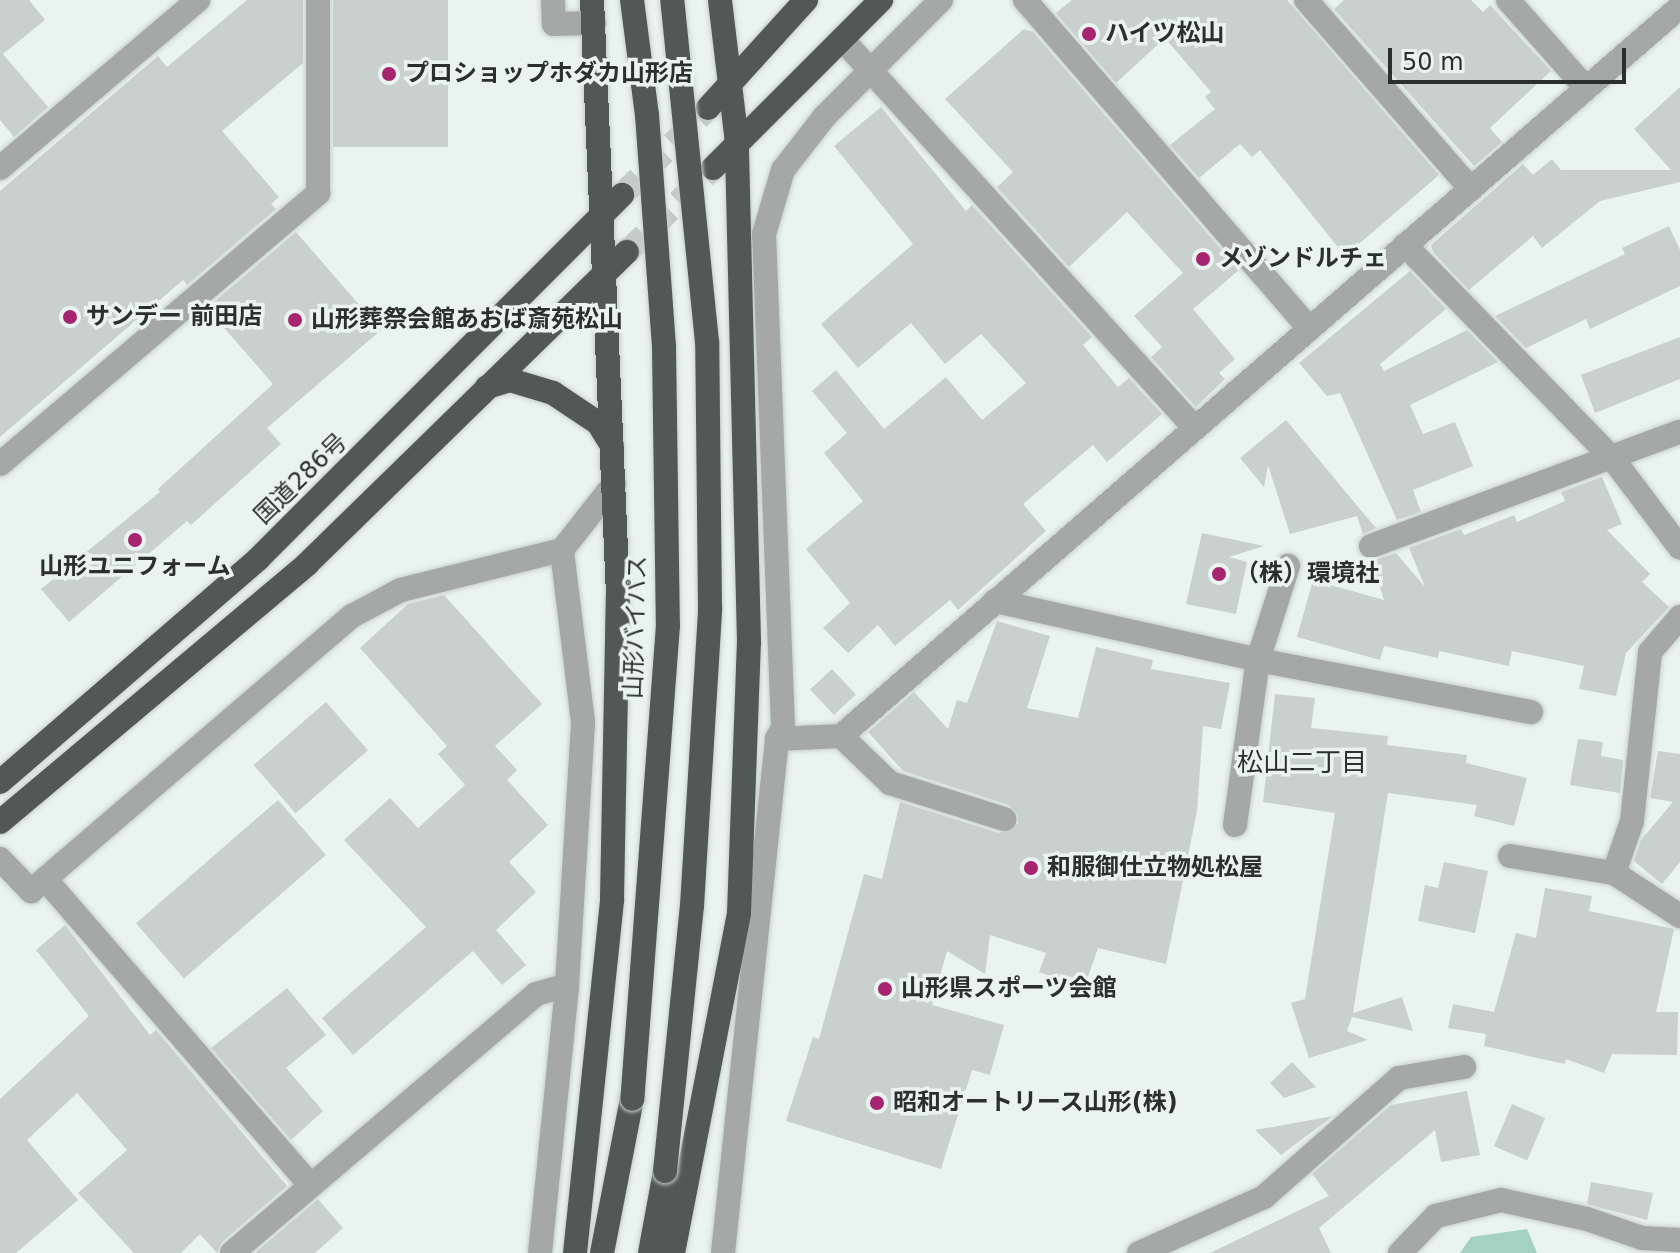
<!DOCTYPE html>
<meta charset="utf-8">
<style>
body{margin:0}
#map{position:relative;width:1680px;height:1253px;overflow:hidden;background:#e9f3ef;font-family:"DejaVu Sans","Noto Sans JP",sans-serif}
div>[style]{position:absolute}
.green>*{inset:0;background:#a4d1c1}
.building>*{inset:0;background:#c8d1cd;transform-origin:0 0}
.highway-tunnel>*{height:24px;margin-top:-12px;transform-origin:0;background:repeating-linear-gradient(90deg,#c3ccc8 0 24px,transparent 0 36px)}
.roads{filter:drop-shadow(0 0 2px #c7d0cc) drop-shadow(0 0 2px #c7d0cc)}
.minor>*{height:24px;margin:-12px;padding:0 12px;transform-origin:12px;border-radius:12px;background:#a5a8a7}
.highway>*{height:24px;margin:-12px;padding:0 12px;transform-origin:12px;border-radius:12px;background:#515855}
.bridges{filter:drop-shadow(0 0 2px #c7d0cc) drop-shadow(0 0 2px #c7d0cc)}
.highway-bridge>*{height:24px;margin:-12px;padding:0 12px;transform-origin:12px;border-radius:12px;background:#515855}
.dots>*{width:22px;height:22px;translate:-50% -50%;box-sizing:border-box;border:4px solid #e9f3ef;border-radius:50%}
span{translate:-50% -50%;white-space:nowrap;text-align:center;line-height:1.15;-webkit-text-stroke:7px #e9f3ef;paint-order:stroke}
.poi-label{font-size:24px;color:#2b2f2d;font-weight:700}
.left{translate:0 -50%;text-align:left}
.street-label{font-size:24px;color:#2b2f2d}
.neighbourhood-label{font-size:26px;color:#2b2f2d}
.scale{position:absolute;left:1388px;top:48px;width:238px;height:36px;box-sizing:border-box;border:4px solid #2b2f2d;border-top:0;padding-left:10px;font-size:24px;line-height:28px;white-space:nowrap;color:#2b2f2d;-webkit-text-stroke:6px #e9f3ef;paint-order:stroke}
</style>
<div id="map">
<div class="green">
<div style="clip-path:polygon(1527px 1229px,1537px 1253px,1460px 1253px,1471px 1237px)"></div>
</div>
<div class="building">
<div style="clip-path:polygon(0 0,29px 0,45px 20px,3px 54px,48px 107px,14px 137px,0 120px)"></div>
<div style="clip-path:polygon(247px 0,303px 0,303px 63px,222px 131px,279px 197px,271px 204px,276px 209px,187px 285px,183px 280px,0 437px,0 191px,158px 56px,167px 67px)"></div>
<div style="left:333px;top:0;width:115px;height:147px"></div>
<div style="clip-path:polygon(1072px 0,1287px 0,1439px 175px,1345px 256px,1260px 150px,1252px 157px,1240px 144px,1199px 178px,1170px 145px,1215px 109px,1205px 97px,1211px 92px,1165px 38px,1116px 83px,1056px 13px)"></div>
<div style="clip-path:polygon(1344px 0,1471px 0,1483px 12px,1490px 5px,1551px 71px,1490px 128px,1502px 142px,1474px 166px,1334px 9px)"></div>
<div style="clip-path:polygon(1024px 29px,1033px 32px,1239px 270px,1193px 309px,1235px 359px,1219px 373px,1225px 379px,1196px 407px,1151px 357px,1162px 347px,1134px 316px,1183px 273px,1127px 212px,1069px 267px,997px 187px,1013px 172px,945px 99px)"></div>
<div style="clip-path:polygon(1680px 87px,1680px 182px,1600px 201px,1542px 248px,1533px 236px,1469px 290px,1433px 252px,1431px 245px,1523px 164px,1533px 175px,1552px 159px,1561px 170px,1671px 170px,1634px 129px)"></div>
<div style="clip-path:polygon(881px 107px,966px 211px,972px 205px,1092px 337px,1083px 345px,1118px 387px,1129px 378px,1162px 414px,1107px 462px,1093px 445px,1023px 504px,1046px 531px,958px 610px,950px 600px,895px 646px,878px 625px,848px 653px,823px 628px,850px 603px,806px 549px,863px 501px,824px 453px,847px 433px,812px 391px,836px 370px,884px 429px,946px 377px,982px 420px,1026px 383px,981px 334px,945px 364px,911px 323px,858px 368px,821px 324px,913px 244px,834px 146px)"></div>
<div style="clip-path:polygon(1669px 226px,1680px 250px,1680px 286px,1590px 329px,1586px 319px,1526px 348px,1495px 316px,1625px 254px,1622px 248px)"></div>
<div style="clip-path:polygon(296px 232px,381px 330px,267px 428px,281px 444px,191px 525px,187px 521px,69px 622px,41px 589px,160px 492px,158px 489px,273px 384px,207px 308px)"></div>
<div style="clip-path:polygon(1410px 271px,1446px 309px,1380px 364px,1384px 371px,1467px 330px,1498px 362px,1410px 405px,1423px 434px,1455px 422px,1473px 466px,1413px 490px,1421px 512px,1397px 520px,1340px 393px,1327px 396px,1299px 363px)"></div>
<div style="clip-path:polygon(1680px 337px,1680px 379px,1595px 413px,1581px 375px)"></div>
<div style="clip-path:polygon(1286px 420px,1354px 502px,1376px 528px,1363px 534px,1357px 516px,1290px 534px,1268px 465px,1264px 487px,1240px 458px)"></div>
<div style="clip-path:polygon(1602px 477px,1622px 524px,1607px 530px,1650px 574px,1642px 582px,1669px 607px,1626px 653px,1616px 696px,1579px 689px,1584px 666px,1512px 651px,1509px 666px,1439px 651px,1438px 658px,1384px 646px,1380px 660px,1297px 637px,1313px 580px,1384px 600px,1372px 561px,1396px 553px,1425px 587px,1409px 548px,1461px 529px,1464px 535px,1514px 515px,1517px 522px,1565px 501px,1561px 492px)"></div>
<div style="clip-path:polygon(1202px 533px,1264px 546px,1229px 557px,1247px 562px,1236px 614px,1186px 604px)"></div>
<div style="clip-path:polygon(444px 595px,542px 704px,495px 746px,517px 770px,507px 780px,548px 825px,509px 862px,536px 892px,496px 930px,526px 965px,502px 985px,473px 951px,353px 1055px,322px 1018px,426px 927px,344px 840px,390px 798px,418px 828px,465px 785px,438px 754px,447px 746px,360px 648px,408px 604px)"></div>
<div style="clip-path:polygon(997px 621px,1050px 636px,1027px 708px,1078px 718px,1096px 647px,1153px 660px,1151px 669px,1230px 683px,1221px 729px,1203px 726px,1197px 811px,1166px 964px,1098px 948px,1084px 988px,1039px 972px,1046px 953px,990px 935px,985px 974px,947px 951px,932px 1005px,1004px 1025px,990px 1075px,972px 1070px,941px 1169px,786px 1121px,813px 1037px,819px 1039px,864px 874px,882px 879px,900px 802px,999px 833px,1018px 824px,1018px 815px,1009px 805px,903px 771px,868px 732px,914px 692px,948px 729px,957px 700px,967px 703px)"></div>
<div style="left:832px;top:669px;width:35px;height:30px;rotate:47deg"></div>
<div style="clip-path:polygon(1275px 694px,1315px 698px,1311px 728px,1388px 736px,1387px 745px,1467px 755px,1466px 763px,1527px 778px,1514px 826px,1474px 816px,1477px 805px,1388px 793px,1353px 1013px,1402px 997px,1413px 1031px,1352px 1017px,1347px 1031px,1368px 1040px,1309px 1058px,1291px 1003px,1305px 999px,1335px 813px,1263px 802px)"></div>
<div style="left:326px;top:702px;width:64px;height:96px;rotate:49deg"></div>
<div style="clip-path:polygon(1578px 739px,1603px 742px,1601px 756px,1623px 760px,1620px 793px,1570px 785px)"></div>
<div style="clip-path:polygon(1658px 751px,1680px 754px,1680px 862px,1662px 884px,1634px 861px,1641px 840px,1673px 802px,1650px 798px)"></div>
<div style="left:278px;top:800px;width:73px;height:188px;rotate:49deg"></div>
<div style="clip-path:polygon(1444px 862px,1488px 871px,1475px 933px,1418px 921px,1425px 885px,1438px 888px)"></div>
<div style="clip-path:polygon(1545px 888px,1592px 896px,1589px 911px,1674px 929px,1656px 1012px,1678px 1012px,1677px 1055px,1612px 1054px,1604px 1073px,1566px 1059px,1565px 1064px,1484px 1046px,1486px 1034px,1448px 1028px,1453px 1004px,1494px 1012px,1516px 933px,1536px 938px)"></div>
<div style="clip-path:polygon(65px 925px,150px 1035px,156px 1030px,287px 1186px,222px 1242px,217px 1253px,200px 1234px,181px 1253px,134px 1253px,78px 1193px,127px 1150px,77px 1093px,27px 1140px,78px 1200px,16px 1253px,0 1253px,0 1099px,89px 1016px,36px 950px)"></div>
<div style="clip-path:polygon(287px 988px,326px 1035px,286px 1068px,323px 1111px,291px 1140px,211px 1048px)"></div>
<div style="clip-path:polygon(1292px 1062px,1316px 1087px,1284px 1098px,1270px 1083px)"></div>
<div style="clip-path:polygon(1467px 1091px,1480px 1155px,1441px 1162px,1435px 1130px,1319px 1228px,1331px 1253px,1210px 1253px,1329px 1196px,1312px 1174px,1391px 1105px)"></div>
<div style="left:1512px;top:1104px;width:36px;height:46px;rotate:23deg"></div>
<div style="clip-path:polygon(1333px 1116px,1281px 1155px,1255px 1130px,1278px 1126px)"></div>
<div style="clip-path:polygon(1591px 1182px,1653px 1193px,1647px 1220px,1587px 1204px)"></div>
<div style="clip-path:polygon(318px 1199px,343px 1228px,315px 1253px,255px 1253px)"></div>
</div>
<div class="highway-tunnel">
<div style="left:622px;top:195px;width:122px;rotate:-45.3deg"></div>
<div style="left:627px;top:252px;width:120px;rotate:-44.3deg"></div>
</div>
<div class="roads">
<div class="minor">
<div style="left:553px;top:0;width:24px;rotate:88deg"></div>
<div style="left:554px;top:24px;width:40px;rotate:-1.4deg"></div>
<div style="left:1025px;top:0;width:431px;rotate:49.1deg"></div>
<div style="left:1306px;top:0;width:251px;rotate:48.9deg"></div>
<div style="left:1508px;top:0;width:116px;rotate:48.5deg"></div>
<div style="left:842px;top:39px;width:522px;rotate:47.79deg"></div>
<div style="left:0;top:168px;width:260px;rotate:-40.3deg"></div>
<div style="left:1405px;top:245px;width:298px;rotate:45.8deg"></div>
<div style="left:1613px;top:459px;width:111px;rotate:53deg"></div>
<div style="left:0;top:464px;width:418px;rotate:-40.4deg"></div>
<div style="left:318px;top:193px;width:193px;rotate:-90deg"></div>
<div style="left:1371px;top:546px;width:329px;rotate:-20.3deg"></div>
<div style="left:995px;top:601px;width:270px;rotate:12.6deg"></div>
<div style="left:1258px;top:660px;width:278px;rotate:10.8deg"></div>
<div style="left:841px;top:736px;width:68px;rotate:43.8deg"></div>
<div style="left:890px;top:783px;width:120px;rotate:17.5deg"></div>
<div style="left:777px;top:739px;width:64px;rotate:-2.7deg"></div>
<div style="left:841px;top:736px;width:1111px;rotate:-40.99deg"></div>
<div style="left:1235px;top:825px;width:167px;rotate:-82.1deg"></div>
<div style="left:1258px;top:660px;width:99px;rotate:-72.3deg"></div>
<div style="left:1510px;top:856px;width:105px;rotate:9.3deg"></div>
<div style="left:1614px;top:873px;width:79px;rotate:33.1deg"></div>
<div style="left:0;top:859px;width:45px;rotate:45.9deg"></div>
<div style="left:31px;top:891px;width:423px;rotate:-40.6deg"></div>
<div style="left:352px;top:616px;width:55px;rotate:-28deg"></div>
<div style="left:401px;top:590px;width:166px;rotate:-14deg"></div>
<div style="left:1614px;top:873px;width:55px;rotate:-70.9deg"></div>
<div style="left:1632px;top:821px;width:170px;rotate:-83.9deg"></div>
<div style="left:1650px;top:652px;width:46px;rotate:-49.4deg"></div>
<div style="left:46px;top:880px;width:402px;rotate:49.1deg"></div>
<div style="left:232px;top:1253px;width:399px;rotate:-40.4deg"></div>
<div style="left:536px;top:994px;width:32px;rotate:-16deg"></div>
<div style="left:540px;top:1253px;width:269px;rotate:-84.2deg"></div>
<div style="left:567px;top:985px;width:263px;rotate:-86.5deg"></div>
<div style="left:583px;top:722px;width:173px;rotate:-97deg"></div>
<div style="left:562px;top:550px;width:84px;rotate:-51.8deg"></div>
<div style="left:723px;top:1253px;width:517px;rotate:-84deg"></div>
<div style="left:777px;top:739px;width:13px;rotate:-63deg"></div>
<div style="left:783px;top:727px;width:493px;rotate:-92.2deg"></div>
<div style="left:764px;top:234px;width:67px;rotate:-73.5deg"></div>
<div style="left:783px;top:170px;width:68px;rotate:-52.1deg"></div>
<div style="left:825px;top:116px;width:164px;rotate:-45deg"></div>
<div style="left:1139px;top:1253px;width:137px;rotate:-24.1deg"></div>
<div style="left:1264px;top:1197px;width:180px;rotate:-41.4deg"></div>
<div style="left:1399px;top:1078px;width:66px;rotate:-9.6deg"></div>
<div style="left:1400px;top:1253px;width:52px;rotate:-45.8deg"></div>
<div style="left:1436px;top:1216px;width:67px;rotate:-13.8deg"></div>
<div style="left:1501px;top:1200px;width:88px;rotate:12.5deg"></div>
<div style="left:1587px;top:1219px;width:58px;rotate:19.1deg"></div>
<div style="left:1642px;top:1238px;width:38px;rotate:3deg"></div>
</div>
<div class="highway">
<div style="left:708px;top:108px;width:146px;rotate:-47.8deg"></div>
<div style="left:713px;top:168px;width:238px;rotate:-45deg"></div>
<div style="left:487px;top:387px;width:24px;rotate:-17deg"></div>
<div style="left:510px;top:380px;width:45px;rotate:16.8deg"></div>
<div style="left:553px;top:393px;width:54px;rotate:33.7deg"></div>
<div style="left:598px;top:423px;width:26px;rotate:58deg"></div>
<div style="left:0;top:782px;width:341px;rotate:-40.8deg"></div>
<div style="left:258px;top:559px;width:515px;rotate:-45deg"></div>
<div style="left:0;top:822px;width:401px;rotate:-40deg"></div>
<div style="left:307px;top:564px;width:447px;rotate:-44.3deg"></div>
<div style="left:575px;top:1253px;width:356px;rotate:-84deg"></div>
<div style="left:612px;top:899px;width:304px;rotate:-88.9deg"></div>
<div style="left:618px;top:595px;width:596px;rotate:-92.5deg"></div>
<div style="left:602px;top:1253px;width:157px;rotate:-79deg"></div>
<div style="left:650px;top:1253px;width:83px;rotate:-79.6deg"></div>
<div style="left:673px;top:1253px;width:346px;rotate:-79deg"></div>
<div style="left:739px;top:913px;width:271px;rotate:-87.9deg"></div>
<div style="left:749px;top:642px;width:499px;rotate:-91.4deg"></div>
<div style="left:737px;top:143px;width:144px;rotate:-96.8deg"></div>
</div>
</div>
<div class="bridges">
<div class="highway-bridge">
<div style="left:632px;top:0;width:116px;rotate:82.6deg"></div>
<div style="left:647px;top:115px;width:233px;rotate:85.8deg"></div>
<div style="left:664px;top:347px;width:278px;rotate:89.2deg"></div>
<div style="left:668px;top:625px;width:475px;rotate:94.3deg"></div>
<div style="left:665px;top:1171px;width:266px;rotate:-84.2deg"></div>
<div style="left:692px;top:906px;width:299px;rotate:-86.5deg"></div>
<div style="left:710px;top:608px;width:266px;rotate:-90.6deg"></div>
<div style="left:707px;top:342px;width:344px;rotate:-95.8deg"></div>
</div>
</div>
<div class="dots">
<div style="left:1089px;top:34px;background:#a72470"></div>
<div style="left:389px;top:74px;background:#a72470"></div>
<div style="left:1203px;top:259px;background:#a72470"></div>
<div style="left:70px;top:317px;background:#a72470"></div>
<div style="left:295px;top:320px;background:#a72470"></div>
<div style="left:135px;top:540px;background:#a72470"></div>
<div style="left:1219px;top:574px;background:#a72470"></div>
<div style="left:1031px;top:868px;background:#a72470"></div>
<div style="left:885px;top:989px;background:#a72470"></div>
<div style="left:877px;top:1103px;background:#a72470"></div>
</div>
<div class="poi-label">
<span class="left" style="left:1105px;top:34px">ハイツ松山</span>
<span class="left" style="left:405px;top:74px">プロショップホダカ山形店</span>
<span class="left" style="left:1219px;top:259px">メゾンドルチェ</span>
<span class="left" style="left:86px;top:317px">サンデー 前田店</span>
<span class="left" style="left:311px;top:320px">山形葬祭会館あおば斎苑松山</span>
<span style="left:135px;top:567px">山形ユニフォーム</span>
<span class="left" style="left:1235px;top:574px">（株）環境社</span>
<span class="left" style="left:1047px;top:868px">和服御仕立物処松屋</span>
<span class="left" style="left:901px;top:989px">山形県スポーツ会館</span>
<span class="left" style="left:893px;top:1103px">昭和オートリース山形(株)</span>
</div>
<div class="street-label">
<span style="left:301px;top:479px;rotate:-44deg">国道286号</span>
<span style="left:636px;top:627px;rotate:-88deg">山形バイパス</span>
</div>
<div class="neighbourhood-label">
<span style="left:1302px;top:763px">松山二丁目</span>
</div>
<div class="scale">50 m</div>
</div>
